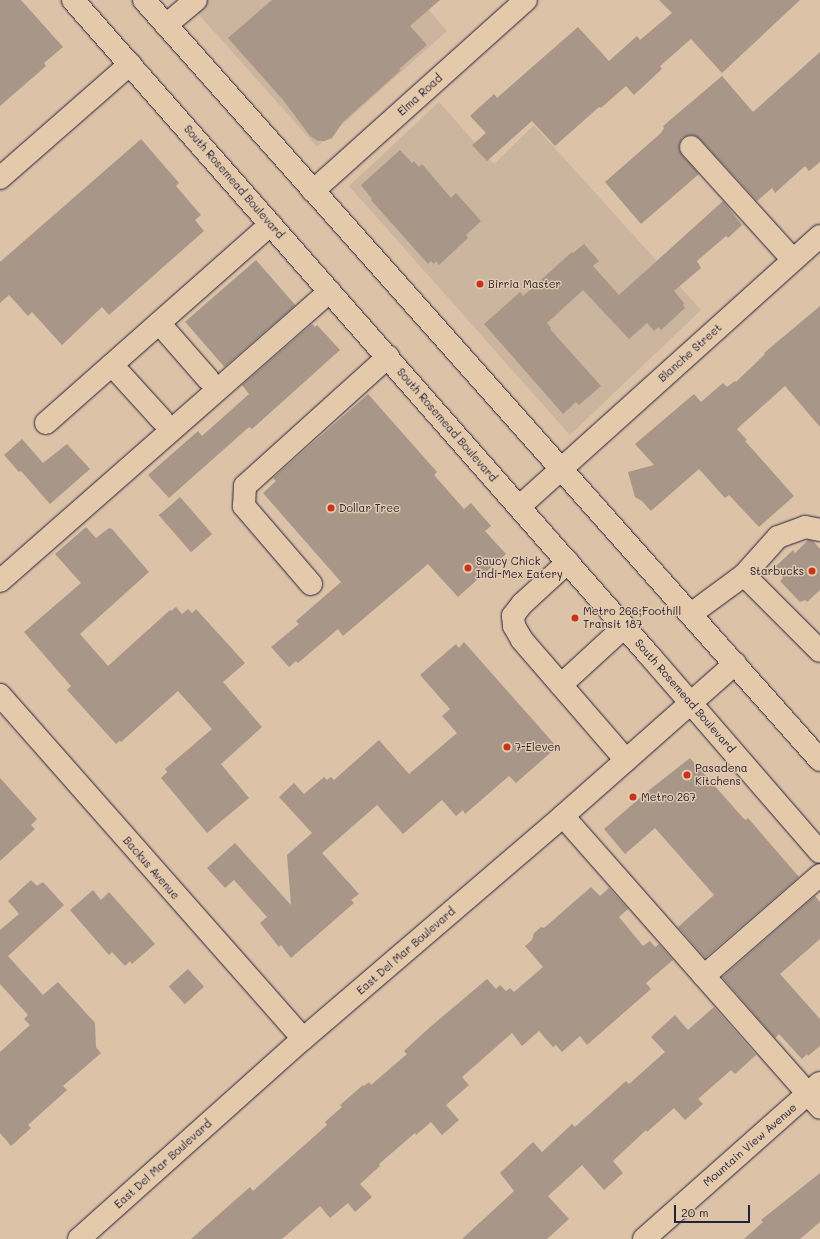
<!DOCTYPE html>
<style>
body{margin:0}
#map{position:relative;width:820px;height:1239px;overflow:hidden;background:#dcc2a7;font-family:Mali,sans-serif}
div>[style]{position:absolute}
.built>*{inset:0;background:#ccb59e}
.building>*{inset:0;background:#a89689;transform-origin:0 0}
.roads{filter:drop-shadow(0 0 1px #22223b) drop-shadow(0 0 1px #22223b)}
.minor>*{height:22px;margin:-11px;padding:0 11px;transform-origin:11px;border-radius:11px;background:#e4c9ab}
.major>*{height:22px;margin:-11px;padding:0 11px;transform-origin:11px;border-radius:11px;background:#e4c9ab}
.dots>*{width:11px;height:11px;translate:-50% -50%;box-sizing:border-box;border:2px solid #e4c9ab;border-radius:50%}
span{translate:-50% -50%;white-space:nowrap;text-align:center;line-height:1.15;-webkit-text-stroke:3px #e4c9ab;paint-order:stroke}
.street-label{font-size:11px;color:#22223b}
.poi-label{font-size:11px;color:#22223b}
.left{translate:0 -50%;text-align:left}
.right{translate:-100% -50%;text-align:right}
.scale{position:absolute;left:674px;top:1205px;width:76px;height:18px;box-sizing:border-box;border:2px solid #22223b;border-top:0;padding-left:5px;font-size:12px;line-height:14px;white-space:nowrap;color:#22223b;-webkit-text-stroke:3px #e4c9ab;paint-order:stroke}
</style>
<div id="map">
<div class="built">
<div style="clip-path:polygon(186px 0,420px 0,447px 31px,317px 147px)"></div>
<div style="clip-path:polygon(439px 102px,494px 164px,534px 125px,701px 310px,570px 435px,349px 186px)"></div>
</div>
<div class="building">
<div style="clip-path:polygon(0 0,21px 0,63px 47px,44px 63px,46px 66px,0 106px)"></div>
<div style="clip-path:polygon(272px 0,440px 0,410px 26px,427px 45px,399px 69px,401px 70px,343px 122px,332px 138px,325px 141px,318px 141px,310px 136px,283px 100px,228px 38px)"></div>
<div style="clip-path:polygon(659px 0,800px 0,722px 73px,691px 39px,660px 66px,662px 69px,634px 95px,626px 86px,601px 108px,599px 107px,555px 146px,532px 121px,487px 161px,472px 145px,486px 133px,470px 116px,494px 94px,497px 98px,578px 27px,609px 61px,637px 36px,640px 40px,672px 13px)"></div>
<div style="clip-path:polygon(820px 52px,820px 162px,809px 171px,805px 166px,775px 193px,772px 188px,757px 201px,700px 139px,694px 135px,688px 135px,682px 138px,679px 144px,679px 149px,682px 155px,699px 174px,641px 224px,605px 182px,661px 133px,664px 128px,663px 126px,722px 76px,753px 112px)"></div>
<div style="clip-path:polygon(141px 139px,179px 183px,176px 186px,201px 215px,195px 220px,204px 231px,109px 315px,102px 307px,62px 345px,32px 312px,28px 316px,9px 295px,0 303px,0 262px)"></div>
<div style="clip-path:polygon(400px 150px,412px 163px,414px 161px,419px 167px,422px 164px,451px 198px,456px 193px,481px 221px,466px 235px,468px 238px,439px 265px,436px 261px,434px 264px,431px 261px,428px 264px,371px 200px,372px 199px,361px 185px)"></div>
<div style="clip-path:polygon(723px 201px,742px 225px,728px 238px,726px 236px,697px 261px,701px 268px,674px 291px,684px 303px,683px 305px,685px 308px,661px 330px,659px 327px,654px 331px,647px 323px,629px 339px,583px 290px,547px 323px,551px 328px,550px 329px,601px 386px,579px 405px,576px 402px,563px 414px,484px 324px,520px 292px,523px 296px,572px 252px,573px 253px,584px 244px,599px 261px,593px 266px,619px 295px)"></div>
<div style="left:256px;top:260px;width:60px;height:94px;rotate:49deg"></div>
<div style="clip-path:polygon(820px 306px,820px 427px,785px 386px,737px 429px,747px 440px,745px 441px,794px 496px,759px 527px,729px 495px,725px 498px,699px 469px,651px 511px,642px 501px,635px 497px,628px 472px,654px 465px,635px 444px,694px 394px,701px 402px,723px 383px,727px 387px,735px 381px,736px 382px,765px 354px,764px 353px)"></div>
<div style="clip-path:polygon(312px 324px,315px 327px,317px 325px,340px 350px,252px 429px,249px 427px,169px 498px,148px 475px,198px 431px,202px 436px,249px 394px,242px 385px)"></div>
<div style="clip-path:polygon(368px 394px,437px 472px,434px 475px,464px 509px,471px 503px,491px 526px,485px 531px,506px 554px,458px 597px,428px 564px,343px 636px,338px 629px,298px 663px,296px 661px,289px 667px,271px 647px,299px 624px,296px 621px,341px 582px,263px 493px,276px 481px,273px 478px)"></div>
<div style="clip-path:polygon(22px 439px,43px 463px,67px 444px,90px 469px,50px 504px,21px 471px,19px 472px,4px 455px)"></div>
<div style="left:180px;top:497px;width:49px;height:28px;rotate:49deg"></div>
<div style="clip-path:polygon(86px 527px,96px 538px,109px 528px,112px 529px,149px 572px,80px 634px,108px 666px,170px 610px,171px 611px,176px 607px,182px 614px,188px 609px,192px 613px,196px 609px,245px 663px,223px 682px,262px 727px,221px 764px,249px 798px,207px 833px,161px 778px,167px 772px,165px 769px,212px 729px,178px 691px,121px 742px,119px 741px,116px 744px,67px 690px,71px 686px,24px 632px,81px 583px,55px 554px)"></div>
<div style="clip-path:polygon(808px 540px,813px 541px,820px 549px,820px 590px,807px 602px,805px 600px,800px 602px,780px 581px,783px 578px,774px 568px,793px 550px,795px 553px)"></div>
<div style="clip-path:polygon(464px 642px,557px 747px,516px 783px,509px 776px,465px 814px,463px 810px,456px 816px,442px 800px,403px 834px,377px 805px,322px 853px,359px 894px,351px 900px,354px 903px,291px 958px,281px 945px,279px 947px,260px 923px,267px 917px,234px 880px,225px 888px,207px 868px,235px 843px,291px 905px,287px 855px,312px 833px,279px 797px,294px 783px,304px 794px,324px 777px,327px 780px,331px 777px,334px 780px,379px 740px,409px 774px,457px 733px,442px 716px,450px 709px,420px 675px,456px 644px,459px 648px)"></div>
<div style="clip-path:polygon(690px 758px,744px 819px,746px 820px,748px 818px,799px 877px,705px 958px,678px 927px,714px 895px,655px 828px,625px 854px,604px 829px,648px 791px)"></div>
<div style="clip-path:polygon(0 778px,37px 819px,31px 825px,35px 829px,0 861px)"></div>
<div style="clip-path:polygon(31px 880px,37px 886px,43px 882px,64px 905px,8px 956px,43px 995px,58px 982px,95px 1023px,96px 1047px,101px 1053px,63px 1086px,67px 1090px,28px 1125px,31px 1128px,11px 1146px,0 1133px,0 1052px,30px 1025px,24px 1019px,28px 1015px,0 984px,0 930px,19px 914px,8px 901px)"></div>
<div style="clip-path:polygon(591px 887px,600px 896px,609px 888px,628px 909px,619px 917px,643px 946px,650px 941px,655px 947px,659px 944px,673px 960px,646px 983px,651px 989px,587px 1045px,580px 1036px,562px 1052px,556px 1045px,553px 1047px,539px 1031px,522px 1046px,512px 1033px,462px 1077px,469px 1085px,446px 1105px,459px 1120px,442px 1135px,431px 1122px,416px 1135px,415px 1133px,379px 1164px,380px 1166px,360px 1184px,372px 1197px,355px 1212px,348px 1203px,330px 1218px,320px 1206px,282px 1239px,191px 1239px,250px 1187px,253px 1191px,327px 1125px,325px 1122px,342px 1107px,340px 1105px,363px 1085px,364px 1086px,369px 1082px,371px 1085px,407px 1054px,404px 1051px,429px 1028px,487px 979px,496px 989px,500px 985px,506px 991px,510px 988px,514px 992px,543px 967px,525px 946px,532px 940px,534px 933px,541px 927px,544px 928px)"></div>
<div style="clip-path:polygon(93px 890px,101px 900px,109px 892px,155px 944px,132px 964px,130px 961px,125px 966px,112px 952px,109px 955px,70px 910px)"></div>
<div style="clip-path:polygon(815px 896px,820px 902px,820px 939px,780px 974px,820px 1019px,820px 1046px,808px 1056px,807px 1054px,802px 1059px,779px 1034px,775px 1038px,722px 977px)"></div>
<div style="left:188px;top:969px;width:24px;height:26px;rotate:48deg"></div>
<div style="clip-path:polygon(714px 1007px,756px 1055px,735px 1074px,731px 1070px,698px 1099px,703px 1104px,685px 1120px,674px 1108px,647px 1132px,646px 1130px,613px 1161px,623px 1173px,604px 1190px,582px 1165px,548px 1196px,569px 1219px,547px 1239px,462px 1239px,514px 1191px,500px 1173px,533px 1142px,542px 1152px,572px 1124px,575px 1127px,626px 1081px,629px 1084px,665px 1052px,651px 1037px,675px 1015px,688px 1030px)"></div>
<div style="clip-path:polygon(820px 1173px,820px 1222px,800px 1239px,744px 1239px,763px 1222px,761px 1220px)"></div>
</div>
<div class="roads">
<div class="minor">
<div style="left:166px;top:25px;width:39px;rotate:-40deg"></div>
<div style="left:691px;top:147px;width:152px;rotate:47.9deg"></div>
<div style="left:0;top:178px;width:173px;rotate:-41.2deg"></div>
<div style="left:313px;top:191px;width:286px;rotate:-41.9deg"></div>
<div style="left:159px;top:323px;width:74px;rotate:48.8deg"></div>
<div style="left:112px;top:365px;width:74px;rotate:47.7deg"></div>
<div style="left:46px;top:423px;width:300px;rotate:-41.5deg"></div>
<div style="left:519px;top:507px;width:405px;rotate:-42deg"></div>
<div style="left:568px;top:562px;width:62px;rotate:137.6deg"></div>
<div style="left:522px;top:604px;width:15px;rotate:127deg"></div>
<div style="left:513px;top:616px;width:10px;rotate:84deg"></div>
<div style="left:514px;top:626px;width:16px;rotate:60deg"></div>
<div style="left:522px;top:640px;width:159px;rotate:49.1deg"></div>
<div style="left:744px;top:575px;width:107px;rotate:45deg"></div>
<div style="left:0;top:581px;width:439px;rotate:-41.3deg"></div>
<div style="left:311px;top:584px;width:103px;rotate:-130.7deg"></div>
<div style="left:244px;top:506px;width:20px;rotate:-87deg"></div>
<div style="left:245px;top:486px;width:193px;rotate:-42.1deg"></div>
<div style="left:691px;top:614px;width:66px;rotate:-36.3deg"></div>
<div style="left:744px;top:575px;width:51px;rotate:-48.2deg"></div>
<div style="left:778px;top:537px;width:29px;rotate:-20deg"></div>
<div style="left:805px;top:527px;width:15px;rotate:11deg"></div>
<div style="left:561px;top:685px;width:86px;rotate:-42.6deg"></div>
<div style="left:0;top:695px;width:458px;rotate:48.6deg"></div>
<div style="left:563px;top:816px;width:389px;rotate:48.6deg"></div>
<div style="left:704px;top:976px;width:154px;rotate:-41deg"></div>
<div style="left:644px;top:1239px;width:235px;rotate:-41.6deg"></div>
</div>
<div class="major">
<div style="left:73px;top:0;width:874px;rotate:48.67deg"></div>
<div style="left:650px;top:656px;width:259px;rotate:49.1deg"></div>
<div style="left:144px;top:0;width:1017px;rotate:48.35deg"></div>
<div style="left:79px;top:1239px;width:300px;rotate:-41.8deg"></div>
<div style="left:303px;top:1039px;width:343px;rotate:-40.6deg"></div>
<div style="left:563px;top:816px;width:230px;rotate:-41.5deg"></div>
</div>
</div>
<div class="dots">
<div style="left:480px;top:284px;background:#c8321e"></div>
<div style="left:331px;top:508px;background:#c8321e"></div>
<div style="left:468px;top:568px;background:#c8321e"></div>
<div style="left:812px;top:571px;background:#c8321e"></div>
<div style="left:575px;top:618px;background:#c8321e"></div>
<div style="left:507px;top:747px;background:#c8321e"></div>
<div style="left:687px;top:775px;background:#c8321e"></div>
<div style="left:633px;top:797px;background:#c8321e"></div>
</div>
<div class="street-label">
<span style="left:420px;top:95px;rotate:-42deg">Elma Road</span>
<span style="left:234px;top:182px;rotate:49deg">South Rosemead Boulevard</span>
<span style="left:690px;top:353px;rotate:-42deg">Blanche Street</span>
<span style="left:447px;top:425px;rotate:49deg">South Rosemead Boulevard</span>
<span style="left:685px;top:696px;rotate:49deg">South Rosemead Boulevard</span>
<span style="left:151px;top:868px;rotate:49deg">Backus Avenue</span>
<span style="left:406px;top:951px;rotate:-41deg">East Del Mar Boulevard</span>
<span style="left:750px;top:1145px;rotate:-41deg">Mountain View Avenue</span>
<span style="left:163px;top:1164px;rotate:-42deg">East Del Mar Boulevard</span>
</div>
<div class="poi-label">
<span class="left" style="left:488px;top:284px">Birria Master</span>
<span class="left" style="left:339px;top:508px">Dollar Tree</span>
<span class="left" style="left:476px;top:568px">Saucy Chick<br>Indi-Mex Eatery</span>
<span class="right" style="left:804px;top:571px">Starbucks</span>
<span class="left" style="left:583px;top:618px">Metro 266;Foothill<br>Transit 187</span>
<span class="left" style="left:515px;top:747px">7-Eleven</span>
<span class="left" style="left:695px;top:775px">Pasadena<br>Kitchens</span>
<span class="left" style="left:641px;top:797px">Metro 267</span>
</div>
<div class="scale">20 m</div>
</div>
